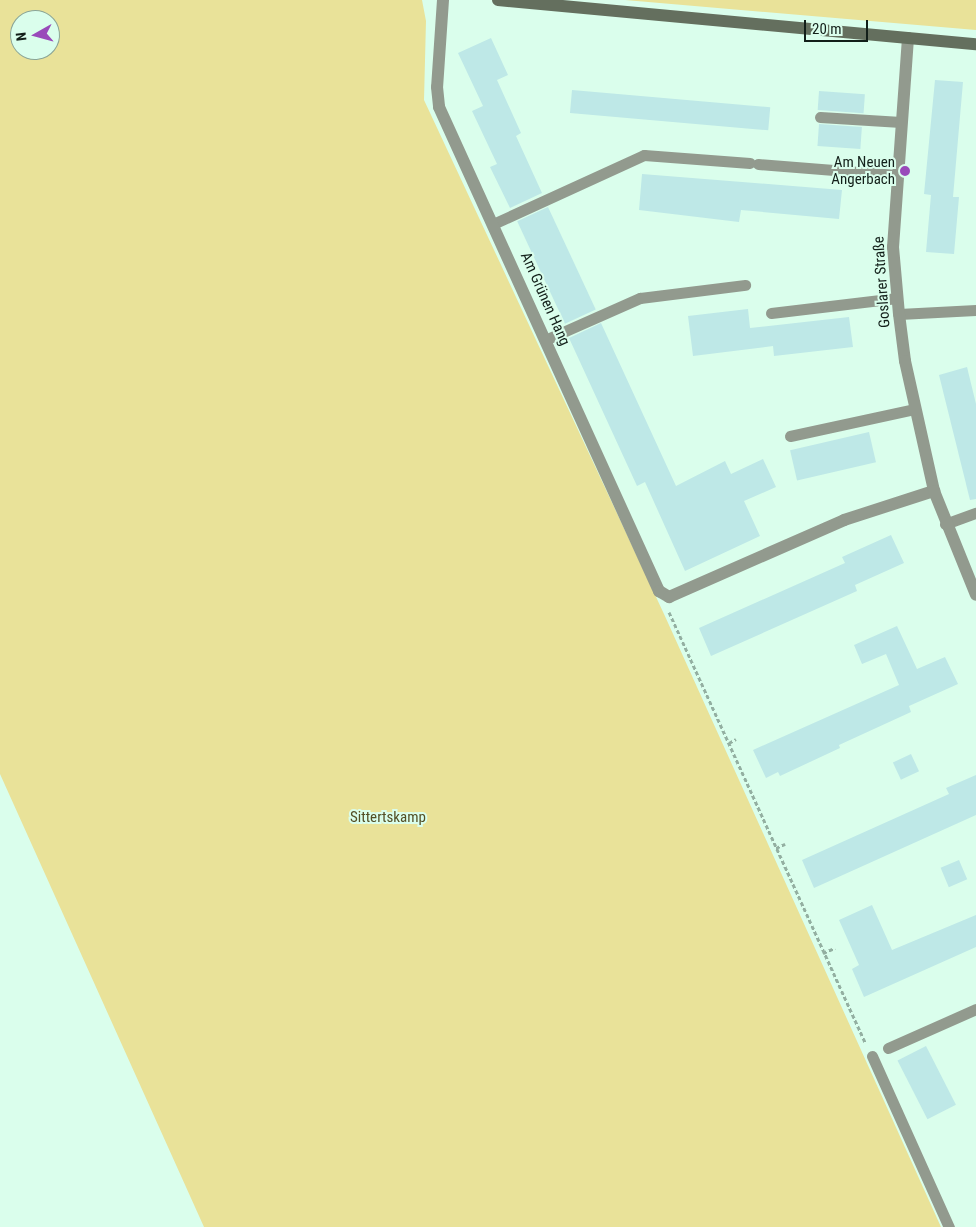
<!DOCTYPE html>
<meta charset="utf-8">
<style>
body{margin:0}
#map{position:relative;width:976px;height:1227px;overflow:hidden;background:#dafeec;font-family:"Roboto Condensed",sans-serif}
div>[style]{position:absolute}
.green>*{inset:0;background:#e9e299}
.building>*{inset:0;background:#bee8e7;transform-origin:0 0}
.path>*{height:3px;margin-top:-1.5px;transform-origin:0;background:repeating-linear-gradient(90deg,#93afa1 0 4px,transparent 0 6.5px)}
.lane>*{height:11px;margin:-5.5px;padding:0 5.5px;transform-origin:5.5px;border-radius:5.5px;background:#929a8e}
.street>*{height:12px;margin:-6px;padding:0 6px;transform-origin:6px;border-radius:6px;background:#929a8e}
.secondary>*{height:12px;margin:-6px;padding:0 6px;transform-origin:6px;border-radius:6px;background:#646f5e}
.dots>*{width:14px;height:14px;translate:-50% -50%;box-sizing:border-box;border:2px solid #dafeec;border-radius:50%}
span{translate:-50% -50%;white-space:nowrap;text-align:center;line-height:1.15;-webkit-text-stroke:4px #dafeec;paint-order:stroke}
.poi-label{font-size:15px;color:#121f19}
.right{translate:-100% -50%;text-align:right}
.street-label{font-size:15px;color:#121f19}
.park-label{font-size:15px;color:#534e24}
.north{position:absolute;left:10px;top:10px;width:50px;height:50px;box-sizing:border-box;background:#dafeec;border:1px solid #8aa598;border-radius:50%;rotate:263deg;font-size:14px;font-weight:700;line-height:20px;text-align:center;color:#121f19}
.north::after{content:'';display:block;margin:auto;width:18px;height:22px;background:#994aba;clip-path:polygon(50% 0,100% 100%,50% 72%,0 100%)}
.scale{position:absolute;left:804px;top:20px;width:64px;height:22px;box-sizing:border-box;border:2px solid #121f19;border-top:0;padding-left:6px;font-size:15px;line-height:18px;white-space:nowrap;color:#121f19;-webkit-text-stroke:4px #dafeec;paint-order:stroke}
</style>
<div id="map">
<div class="green">
<div style="clip-path:polygon(evenodd,0 0,422px 0,426px 21px,424px 100px,664px 614px,941px 1227px,204px 1227px,0 774px,0 0,20px 20px,50px 20px,50px 50px,20px 50px,20px 20px)"></div>
<div style="clip-path:polygon(625px 0,976px 0,976px 30px)"></div>
</div>
<div class="building">
<div style="clip-path:polygon(491px 38px,508px 75px,497px 80px,521px 133px,516px 136px,542px 193px,510px 208px,490px 167px,497px 164px,472px 111px,483px 106px,458px 53px)"></div>
<div style="clip-path:polygon(935px 80px,963px 82px,953px 197px,959px 197px,954px 254px,926px 252px,931px 195px,924px 194px)"></div>
<div style="left:572px;top:90px;width:199px;height:23px;rotate:5deg"></div>
<div style="left:819px;top:91px;width:46px;height:19px;rotate:4deg"></div>
<div style="left:819px;top:124px;width:43px;height:22px;rotate:4deg"></div>
<div style="clip-path:polygon(642px 174px,842px 190px,839px 219px,741px 210px,739px 222px,639px 210px)"></div>
<div style="left:548px;top:207px;width:113px;height:34px;rotate:65deg"></div>
<div style="clip-path:polygon(748px 309px,750px 328px,849px 317px,853px 347px,774px 356px,773px 346px,693px 356px,688px 316px)"></div>
<div style="clip-path:polygon(601px 323px,676px 486px,725px 461px,731px 474px,763px 459px,776px 487px,744px 501px,760px 536px,685px 571px,645px 482px,637px 486px,569px 338px)"></div>
<div style="clip-path:polygon(967px 367px,976px 404px,976px 499px,970px 500px,939px 375px)"></div>
<div style="left:869px;top:432px;width:31px;height:81px;rotate:77deg"></div>
<div style="clip-path:polygon(891px 535px,904px 563px,855px 585px,857px 591px,711px 656px,699px 628px,845px 563px,842px 557px)"></div>
<div style="clip-path:polygon(897px 626px,917px 669px,945px 657px,958px 684px,909px 706px,911px 712px,839px 745px,840px 748px,780px 776px,778px 772px,766px 778px,753px 750px,899px 685px,886px 654px,862px 664px,854px 645px)"></div>
<div style="left:911px;top:754px;width:19px;height:20px;rotate:65deg"></div>
<div style="clip-path:polygon(976px 775px,976px 815px,814px 888px,802px 860px,949px 794px,946px 788px)"></div>
<div style="left:959px;top:860px;width:21px;height:20px;rotate:67deg"></div>
<div style="clip-path:polygon(872px 905px,892px 950px,976px 915px,976px 947px,864px 997px,852px 969px,859px 965px,839px 920px)"></div>
<div style="left:926px;top:1046px;width:66px;height:32px;rotate:63deg"></div>
</div>
<div class="path">
<div style="left:669px;top:612px;width:473px;rotate:65.5deg"></div>
<div style="left:729px;top:743px;width:8px;rotate:-30deg"></div>
<div style="left:776px;top:848px;width:10px;rotate:-24deg"></div>
<div style="left:823px;top:953px;width:13px;rotate:-23deg"></div>
</div>
<div class="lane">
<div style="left:820px;top:117px;width:81px;rotate:3.5deg"></div>
<div style="left:758px;top:164px;width:139px;rotate:4.5deg"></div>
<div style="left:493px;top:224px;width:166px;rotate:-24.6deg"></div>
<div style="left:644px;top:155px;width:106px;rotate:4.3deg"></div>
<div style="left:771px;top:313px;width:127px;rotate:-6.8deg"></div>
<div style="left:899px;top:314px;width:77px;rotate:-3deg"></div>
<div style="left:545px;top:340px;width:104px;rotate:-23.9deg"></div>
<div style="left:640px;top:298px;width:106px;rotate:-7.1deg"></div>
<div style="left:790px;top:436px;width:128px;rotate:-12.2deg"></div>
<div style="left:945px;top:524px;width:33px;rotate:-20deg"></div>
<div style="left:888px;top:1048px;width:96px;rotate:-23.9deg"></div>
<div style="left:872px;top:1056px;width:188px;rotate:65.8deg"></div>
</div>
<div class="street">
<div style="left:443px;top:0;width:87px;rotate:93.9deg"></div>
<div style="left:437px;top:87px;width:20px;rotate:84deg"></div>
<div style="left:439px;top:107px;width:532px;rotate:65.56deg"></div>
<div style="left:659px;top:591px;width:12px;rotate:31deg"></div>
<div style="left:669px;top:597px;width:191px;rotate:-23.7deg"></div>
<div style="left:844px;top:520px;width:95px;rotate:-17.9deg"></div>
<div style="left:908px;top:38px;width:210px;rotate:94.1deg"></div>
<div style="left:893px;top:247px;width:67px;rotate:84.9deg"></div>
<div style="left:899px;top:314px;width:47px;rotate:82.7deg"></div>
<div style="left:905px;top:361px;width:133px;rotate:77.4deg"></div>
<div style="left:934px;top:491px;width:112px;rotate:68deg"></div>
</div>
<div class="secondary">
<div style="left:498px;top:0;width:480px;rotate:5.3deg"></div>
</div>
<div class="dots">
<div style="left:905px;top:171px;background:#994aba"></div>
</div>
<div class="poi-label">
<span class="right" style="left:895px;top:171px">Am Neuen<br>Angerbach</span>
</div>
<div class="street-label">
<span style="left:882px;top:282px;rotate:-94deg">Goslarer Straße</span>
<span style="left:545px;top:299px;rotate:66deg">Am Grünen Hang</span>
</div>
<div class="park-label">
<span style="left:388px;top:818px">Sittertskamp</span>
</div>
<div class="north">N</div>
<div class="scale">20 m</div>
</div>
